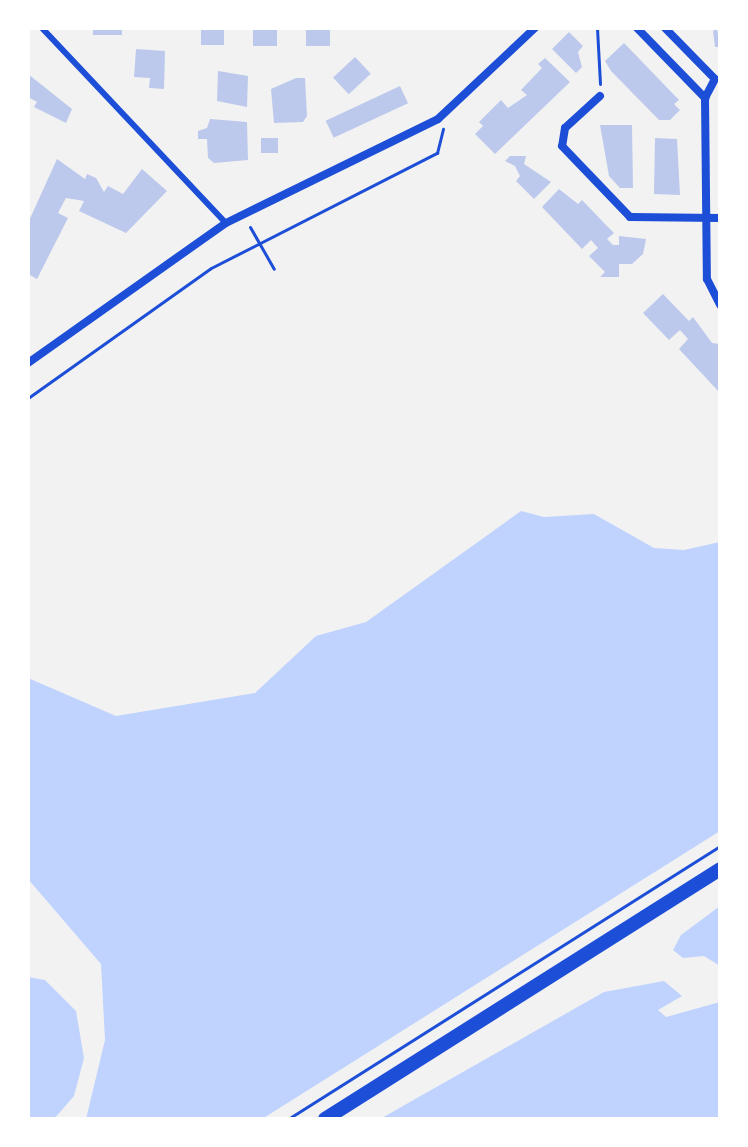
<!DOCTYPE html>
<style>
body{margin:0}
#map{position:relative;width:748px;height:1147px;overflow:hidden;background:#f2f2f2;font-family:"Titillium Web",sans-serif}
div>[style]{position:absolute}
.water>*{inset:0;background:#bfd3fe}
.building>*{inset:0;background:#bdc9ec;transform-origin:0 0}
.path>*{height:3px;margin:-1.5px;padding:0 1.5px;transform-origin:1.5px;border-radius:1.5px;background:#1d4ed8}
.service>*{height:6px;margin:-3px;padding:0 3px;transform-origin:3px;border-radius:3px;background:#1d4ed8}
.minor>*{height:8px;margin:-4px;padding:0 4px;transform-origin:4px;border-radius:4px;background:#1d4ed8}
.tertiary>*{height:14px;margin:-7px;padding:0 7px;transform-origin:7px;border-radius:7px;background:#1d4ed8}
span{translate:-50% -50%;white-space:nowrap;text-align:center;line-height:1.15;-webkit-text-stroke:6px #fff;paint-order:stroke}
.frame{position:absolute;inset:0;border:30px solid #fff;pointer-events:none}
</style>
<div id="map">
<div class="water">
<div style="clip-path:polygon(521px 511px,544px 517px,594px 514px,654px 548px,684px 550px,720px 542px,720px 831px,262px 1119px,86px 1119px,105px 1040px,101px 964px,28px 879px,28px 678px,116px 716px,255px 693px,316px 636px,366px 622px)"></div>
<div style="clip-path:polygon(720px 906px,720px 966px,704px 956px,683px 958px,673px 950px,681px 935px)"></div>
<div style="clip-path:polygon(28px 977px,45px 980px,76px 1011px,84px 1058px,74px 1096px,54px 1119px,28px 1119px)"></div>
<div style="clip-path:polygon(664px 981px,682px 996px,658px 1010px,666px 1017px,720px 1002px,720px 1119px,380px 1119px,604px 992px)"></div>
</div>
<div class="building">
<div style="left:93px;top:28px;width:29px;height:7px"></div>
<div style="left:201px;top:28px;width:23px;height:17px"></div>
<div style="left:253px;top:28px;width:24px;height:18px"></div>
<div style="left:306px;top:28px;width:24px;height:18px"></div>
<div style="clip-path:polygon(717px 28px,720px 47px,715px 47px,713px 31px)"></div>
<div style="clip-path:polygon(569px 32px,583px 46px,578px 52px,582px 67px,576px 73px,552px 49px)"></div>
<div style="clip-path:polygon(624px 43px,679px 100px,674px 104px,680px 110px,670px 120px,659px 120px,611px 71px,605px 61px)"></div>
<div style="clip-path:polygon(136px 49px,165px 51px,164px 89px,149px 88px,150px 78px,134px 77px)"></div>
<div style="left:355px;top:57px;width:23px;height:30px;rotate:47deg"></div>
<div style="clip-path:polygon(545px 58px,570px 82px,495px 154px,475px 134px,483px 126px,479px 122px,501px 100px,508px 108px,527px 95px,521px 90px,542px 68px,538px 64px)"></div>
<div style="clip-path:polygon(218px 71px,248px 76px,247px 107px,217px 101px)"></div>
<div style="clip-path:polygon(28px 74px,72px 109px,66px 123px,34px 107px,37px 102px,28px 97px)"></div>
<div style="clip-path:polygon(296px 78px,305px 78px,307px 116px,303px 122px,274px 123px,271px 89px)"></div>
<div style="left:400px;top:86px;width:19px;height:82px;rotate:65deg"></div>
<div style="clip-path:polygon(210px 119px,247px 122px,248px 160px,214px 163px,208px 158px,207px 139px,198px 139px,198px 131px,207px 128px)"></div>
<div style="clip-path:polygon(600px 125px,632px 125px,633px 188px,620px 188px,609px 176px)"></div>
<div style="left:261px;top:138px;width:17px;height:15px"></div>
<div style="clip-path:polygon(655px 138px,677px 139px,680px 195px,654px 194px)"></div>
<div style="clip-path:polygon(510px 156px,526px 156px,524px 164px,551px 182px,534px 199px,516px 181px,520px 176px,515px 166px,505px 161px)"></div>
<div style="clip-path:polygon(57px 159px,85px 179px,87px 174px,96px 178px,104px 192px,108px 186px,123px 194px,142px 169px,167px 191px,126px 233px,79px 211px,84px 201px,66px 198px,58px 213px,68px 218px,37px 279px,28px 274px,28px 223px)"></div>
<div style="clip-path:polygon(559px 189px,578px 204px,582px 200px,606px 225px,614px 233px,607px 239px,613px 245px,619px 245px,619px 236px,646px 239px,643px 254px,632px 264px,619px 264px,619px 277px,600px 277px,605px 272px,589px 256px,598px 248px,591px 240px,582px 249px,542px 207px)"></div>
<div style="clip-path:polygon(663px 294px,689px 321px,693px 317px,712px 343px,720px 344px,720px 393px,679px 349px,688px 339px,680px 330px,669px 340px,643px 313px)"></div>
</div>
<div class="path">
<div style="left:597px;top:28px;width:56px;rotate:86.9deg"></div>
<div style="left:250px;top:227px;width:48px;rotate:60.3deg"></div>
<div style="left:28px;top:398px;width:224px;rotate:-35.4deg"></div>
<div style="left:211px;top:268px;width:254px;rotate:-27deg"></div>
<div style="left:437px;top:153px;width:25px;rotate:-76deg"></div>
<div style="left:288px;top:1119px;width:511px;rotate:-32.29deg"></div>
</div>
<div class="service">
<div style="left:42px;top:28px;width:268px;rotate:46.7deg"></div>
</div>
<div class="minor">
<div style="left:637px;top:28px;width:98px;rotate:45.8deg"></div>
<div style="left:665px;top:28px;width:71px;rotate:45.6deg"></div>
<div style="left:715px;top:79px;width:21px;rotate:118deg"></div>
<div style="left:705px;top:98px;width:181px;rotate:89.4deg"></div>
<div style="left:707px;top:279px;width:29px;rotate:63deg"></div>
<div style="left:600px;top:96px;width:47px;rotate:137.6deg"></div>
<div style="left:565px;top:128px;width:18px;rotate:99deg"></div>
<div style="left:562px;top:146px;width:98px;rotate:46.2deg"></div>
<div style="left:630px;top:217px;width:90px;rotate:0.6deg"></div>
<div style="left:28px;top:363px;width:242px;rotate:-35.3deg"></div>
<div style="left:226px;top:223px;width:236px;rotate:-26.1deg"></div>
<div style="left:438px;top:119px;width:133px;rotate:-43.2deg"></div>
</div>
<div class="tertiary">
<div style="left:325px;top:1119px;width:467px;rotate:-32.3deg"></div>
</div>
<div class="frame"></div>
</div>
